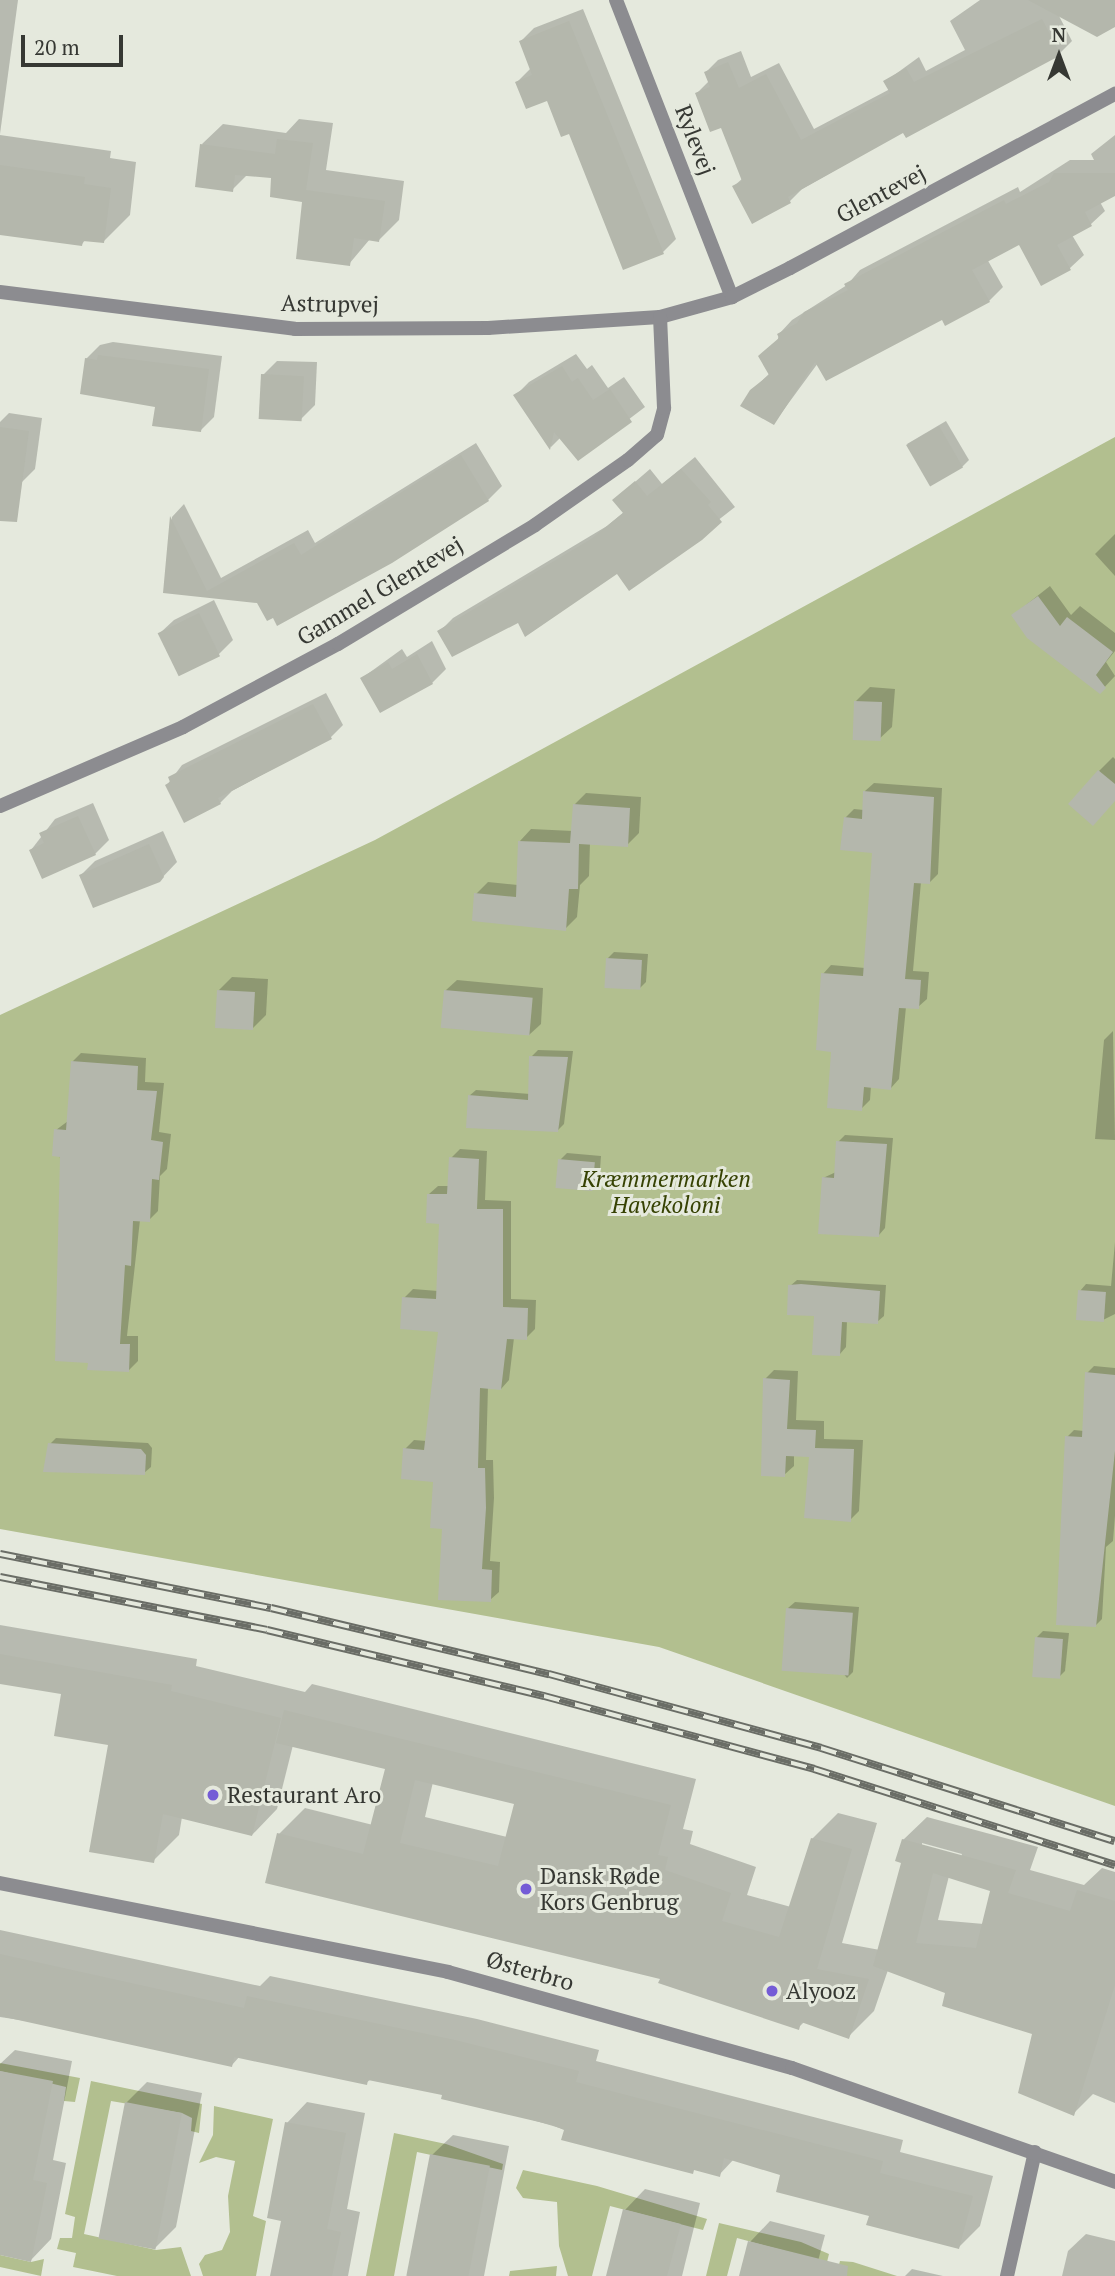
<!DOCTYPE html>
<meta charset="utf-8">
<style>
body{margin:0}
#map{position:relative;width:1115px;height:2276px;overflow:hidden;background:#e5e9dd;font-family:"PT Serif",serif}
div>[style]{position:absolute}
.green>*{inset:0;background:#b2bf8f}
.shadow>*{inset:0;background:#0003}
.building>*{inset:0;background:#b4b7ac;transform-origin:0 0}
.minor>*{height:14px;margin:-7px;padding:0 7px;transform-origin:7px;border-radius:7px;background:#8c8c90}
.tertiary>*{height:14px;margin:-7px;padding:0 7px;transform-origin:7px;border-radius:7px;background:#8c8c90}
.rail>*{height:8px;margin-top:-4px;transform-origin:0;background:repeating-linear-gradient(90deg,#e5e9dd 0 16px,#6a6d66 0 32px);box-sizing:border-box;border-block:2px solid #6a6d66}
.dots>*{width:19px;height:19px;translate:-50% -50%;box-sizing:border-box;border:4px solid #e5e9dd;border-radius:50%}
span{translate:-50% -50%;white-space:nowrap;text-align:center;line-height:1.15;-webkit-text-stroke:6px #e5e9dd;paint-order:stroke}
.street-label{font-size:23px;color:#363833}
.park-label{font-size:23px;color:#364203;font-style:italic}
.poi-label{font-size:23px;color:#363833}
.left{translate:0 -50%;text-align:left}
.north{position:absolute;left:1024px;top:21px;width:70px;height:70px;-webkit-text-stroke:5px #e5e9dd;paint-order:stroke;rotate:0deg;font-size:19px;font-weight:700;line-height:28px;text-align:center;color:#363833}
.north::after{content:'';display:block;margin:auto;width:24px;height:32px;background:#363833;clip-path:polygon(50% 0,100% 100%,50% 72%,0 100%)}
.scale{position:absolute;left:21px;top:35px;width:102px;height:32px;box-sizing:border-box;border:4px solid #363833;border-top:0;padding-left:9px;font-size:21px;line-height:24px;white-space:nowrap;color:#363833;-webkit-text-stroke:5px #e5e9dd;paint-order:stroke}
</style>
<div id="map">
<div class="green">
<div style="clip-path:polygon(1115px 437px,1115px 1806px,659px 1647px,0 1529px,0 1015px,375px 840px)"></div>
<div style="clip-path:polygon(0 2063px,80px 2078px,75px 2102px,64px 2101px,66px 2087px,0 2071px)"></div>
<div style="clip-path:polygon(91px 2081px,202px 2104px,199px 2133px,191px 2131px,192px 2118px,182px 2113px,111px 2101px,84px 2234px,156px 2250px,181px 2247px,191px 2276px,117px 2276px,73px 2267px,76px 2253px,57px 2249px,60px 2238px,72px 2238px,75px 2217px,65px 2214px)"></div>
<div style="clip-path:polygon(214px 2106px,273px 2119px,253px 2216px,266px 2221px,256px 2276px,203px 2276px,199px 2264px,205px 2255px,222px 2250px,230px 2232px,228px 2196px,235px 2161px,216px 2157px,199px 2163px,213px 2135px)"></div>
<div style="clip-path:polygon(394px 2133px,446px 2144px,503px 2164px,502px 2170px,417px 2152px,394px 2276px,366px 2276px)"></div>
<div style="clip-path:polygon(523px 2170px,597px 2186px,707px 2219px,703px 2230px,610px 2206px,592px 2276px,568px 2276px,559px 2246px,557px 2202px,523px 2198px,516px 2188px)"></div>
<div style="clip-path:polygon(719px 2223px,801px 2242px,829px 2254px,827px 2262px,737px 2238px,727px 2276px,706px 2276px)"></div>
<div style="clip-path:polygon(0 2255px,31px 2262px,44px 2259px,41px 2276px,0 2267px)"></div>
<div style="clip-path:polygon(840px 2261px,853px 2262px,897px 2276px,836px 2276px)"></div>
<div style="clip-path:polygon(557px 2266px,556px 2276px,509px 2276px,510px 2271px)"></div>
</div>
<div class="shadow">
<div style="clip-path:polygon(0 0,18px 0,0 134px)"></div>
<div style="clip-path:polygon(980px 0,1115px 0,1115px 25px,1058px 14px,1072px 41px,1060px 53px,904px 131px,802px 189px,790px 201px,734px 186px,743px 178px,722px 125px,697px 93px,709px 81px,706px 72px,718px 60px,741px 51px,751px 77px,779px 63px,814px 129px,890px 89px,886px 81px,919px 57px,926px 71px,965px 50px,950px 21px)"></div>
<div style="clip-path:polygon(583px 9px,676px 239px,663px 252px,548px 99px,517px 82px,531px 68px,521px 41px,534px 28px)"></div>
<div style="clip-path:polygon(299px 119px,333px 123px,326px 170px,404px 181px,399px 220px,378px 241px,370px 239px,349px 264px,304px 200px,273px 176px,248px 174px,232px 190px,202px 144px,223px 124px,286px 133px)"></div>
<div style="clip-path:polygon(0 135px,111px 151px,110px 158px,136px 162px,130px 215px,103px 242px,86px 239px,82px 244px,0 233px)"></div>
<div style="clip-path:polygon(1115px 135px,1115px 194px,1100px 202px,1105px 211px,1091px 224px,1072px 235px,1084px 255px,1070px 268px,1042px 284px,1019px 242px,987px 259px,1003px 287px,989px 301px,818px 363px,774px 423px,751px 391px,770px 373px,779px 334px,792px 320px,847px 285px,860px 270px,1018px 187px,1020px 192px,1070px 160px,1094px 160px,1091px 154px)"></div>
<div style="clip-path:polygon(113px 342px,222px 356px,214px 417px,200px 431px,86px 359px,100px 345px)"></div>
<div style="clip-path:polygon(576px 354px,587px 369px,592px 365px,608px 388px,624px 377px,645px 407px,578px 458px,561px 437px,551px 447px,515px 396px,529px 382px)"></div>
<div style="clip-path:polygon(277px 361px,317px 362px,315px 405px,301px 419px,263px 375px)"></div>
<div style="clip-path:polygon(9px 413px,42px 418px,35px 469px,21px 483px,0 481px,0 422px)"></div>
<div style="clip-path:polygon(946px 421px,969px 460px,962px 467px,907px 444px)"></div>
<div style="clip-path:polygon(476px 443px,502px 486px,488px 500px,391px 562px,273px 615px,258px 601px,165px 591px,172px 517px,184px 504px,221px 578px,308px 530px,315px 543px)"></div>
<div style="clip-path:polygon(695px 457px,735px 507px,630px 589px,617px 572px,519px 621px,439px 632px,453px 618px,607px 526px,624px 512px,614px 500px,650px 469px,662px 484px)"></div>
<div style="clip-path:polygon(1115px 534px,1115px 576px,1095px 554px)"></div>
<div style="clip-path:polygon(1050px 586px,1071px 615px,1080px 606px,1115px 633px,1115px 651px,1106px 662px,1115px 676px,1100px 692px,1013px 615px)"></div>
<div style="clip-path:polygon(214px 600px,233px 640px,219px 654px,179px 674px,160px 633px,174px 620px)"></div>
<div style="clip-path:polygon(432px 641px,446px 669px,432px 683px,362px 678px,402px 649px,407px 657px)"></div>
<div style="clip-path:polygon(870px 687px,895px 689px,892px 727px,878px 740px,856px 701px)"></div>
<div style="clip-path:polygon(326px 693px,343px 725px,330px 738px,232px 791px,220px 803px,167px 785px,182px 765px)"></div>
<div style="clip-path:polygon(1113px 757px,1115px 759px,1115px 801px,1099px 771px)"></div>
<div style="clip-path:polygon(874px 783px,942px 788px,938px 874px,929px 883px,921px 882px,913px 971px,929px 972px,927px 999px,918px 1007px,906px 1007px,899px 1079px,891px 1088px,871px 1086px,870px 1100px,861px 1109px,833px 1050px,823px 974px,831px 965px,865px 968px,874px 852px,845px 818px,854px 809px,864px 810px,865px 791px)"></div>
<div style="clip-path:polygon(586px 793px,641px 797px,639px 833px,627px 845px,590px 843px,589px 876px,580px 885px,577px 917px,565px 929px,476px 894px,488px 882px,518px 885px,520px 841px,531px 829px,573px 831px,574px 805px)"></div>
<div style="clip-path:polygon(93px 803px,109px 840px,95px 854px,31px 850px,55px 819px)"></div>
<div style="clip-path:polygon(163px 831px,177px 862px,159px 881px,81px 875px,95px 861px)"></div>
<div style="clip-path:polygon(614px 952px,648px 954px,646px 982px,639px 989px,607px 959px)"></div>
<div style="clip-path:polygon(232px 977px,268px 979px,266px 1015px,252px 1029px,218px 991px)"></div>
<div style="clip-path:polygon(457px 980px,543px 988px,541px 1024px,529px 1035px,445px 991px)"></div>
<div style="clip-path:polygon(1113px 1031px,1115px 1140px,1095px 1139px,1104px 1040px)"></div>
<div style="clip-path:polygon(538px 1050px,573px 1051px,564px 1124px,558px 1130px,469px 1096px,476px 1090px,530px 1094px,531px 1057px)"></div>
<div style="clip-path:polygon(81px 1053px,146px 1058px,145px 1082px,164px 1083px,159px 1132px,171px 1134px,167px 1169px,160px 1176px,158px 1211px,149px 1220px,140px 1220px,127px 1336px,138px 1336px,138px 1361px,129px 1370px,89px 1368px,56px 1130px,68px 1121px,72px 1062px)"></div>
<div style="clip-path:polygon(845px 1135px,893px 1138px,885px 1228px,879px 1235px,823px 1178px,836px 1172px,838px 1142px)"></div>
<div style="clip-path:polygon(460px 1149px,487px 1151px,485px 1200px,511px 1201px,511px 1299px,536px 1300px,535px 1329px,526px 1338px,514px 1338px,509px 1380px,501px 1389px,488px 1387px,486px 1460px,493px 1460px,494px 1498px,490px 1561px,500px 1562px,499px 1592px,490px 1600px,444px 1527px,435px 1480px,405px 1449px,414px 1440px,427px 1441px,440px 1330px,404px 1298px,413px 1289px,438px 1291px,441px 1222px,429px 1194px,438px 1186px,449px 1186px,451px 1158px)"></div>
<div style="clip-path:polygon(567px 1153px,601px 1156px,599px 1183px,592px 1189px,560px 1160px)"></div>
<div style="clip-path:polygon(1115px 1242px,1115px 1314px,1103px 1320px,1080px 1291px,1086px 1284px,1111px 1286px)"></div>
<div style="clip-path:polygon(797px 1280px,886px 1285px,884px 1316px,877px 1322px,847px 1321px,846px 1347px,840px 1354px,816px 1315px,790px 1286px)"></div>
<div style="clip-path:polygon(1094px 1366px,1115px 1368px,1115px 1516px,1113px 1541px,1106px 1547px,1102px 1619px,1095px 1626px,1067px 1437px,1074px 1430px,1084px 1431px,1087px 1373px)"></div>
<div style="clip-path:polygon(774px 1370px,798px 1371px,796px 1420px,824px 1421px,824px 1439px,863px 1440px,859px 1511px,850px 1520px,811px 1455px,794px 1455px,794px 1466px,784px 1475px,765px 1379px)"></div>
<div style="clip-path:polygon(56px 1438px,148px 1443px,152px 1448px,151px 1467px,144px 1473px,50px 1444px)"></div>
<div style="clip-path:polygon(795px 1602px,859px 1607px,853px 1672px,847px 1678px,788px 1608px)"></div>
<div style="clip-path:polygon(evenodd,0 1625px,197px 1659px,196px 1666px,305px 1692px,312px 1684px,696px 1779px,683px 1829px,693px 1831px,690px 1844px,756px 1867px,747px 1895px,791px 1907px,812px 1839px,838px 1813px,877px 1823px,842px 1943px,880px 1950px,903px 1862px,903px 1840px,927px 1817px,1038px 1847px,1030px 1870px,1084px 1885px,1102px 1868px,1115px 1872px,1115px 2103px,1093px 2094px,1073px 2114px,1034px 2033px,947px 1991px,888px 1970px,874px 2011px,848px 2037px,805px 2021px,798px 2028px,279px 1834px,305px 1808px,373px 1825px,387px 1768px,293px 1745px,277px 1809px,252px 1835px,182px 1817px,179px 1835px,153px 1861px,110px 1744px,63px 1693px,0 1682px,0 1625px,433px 1782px,516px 1803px,507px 1837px,425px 1817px,433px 1782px,0 1625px,922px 1843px,962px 1854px,961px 1857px,922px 1846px,922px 1843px,0 1625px,949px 1876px,992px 1890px,984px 1924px,938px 1920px,949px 1876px)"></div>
<div style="clip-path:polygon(1043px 1631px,1069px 1633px,1065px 1671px,1058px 1678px,1037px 1637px)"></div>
<div style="clip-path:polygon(0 1930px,260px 1986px,270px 1976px,477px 2019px,599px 2050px,596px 2061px,903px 2140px,900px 2152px,993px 2176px,980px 2226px,959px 2247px,871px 2214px,783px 2173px,734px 2159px,719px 2175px,444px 2094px,371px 2079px,366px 2083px,240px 2056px,232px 2065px,99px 2032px,0 2017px)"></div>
<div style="clip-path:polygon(15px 2050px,72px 2061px,53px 2160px,66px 2163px,51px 2239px,31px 2260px,0 2254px,0 2064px)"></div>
<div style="clip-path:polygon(147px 2082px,202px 2093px,176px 2227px,155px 2248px,126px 2103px)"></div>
<div style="clip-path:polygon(307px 2102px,365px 2113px,347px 2209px,360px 2212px,348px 2276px,272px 2276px,283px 2219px,287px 2123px)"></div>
<div style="clip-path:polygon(453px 2135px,509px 2146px,484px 2276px,409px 2276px,432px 2155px)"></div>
<div style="clip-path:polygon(645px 2189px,700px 2203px,682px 2276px,608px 2276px,625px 2210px)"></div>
<div style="clip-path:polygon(770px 2221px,825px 2235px,814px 2276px,741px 2276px,750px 2242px)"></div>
<div style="clip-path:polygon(1086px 2234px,1115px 2241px,1115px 2276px,1062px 2276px,1068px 2251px)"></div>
<div style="clip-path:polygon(912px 2269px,943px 2276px,905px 2276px)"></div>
</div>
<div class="building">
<div style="clip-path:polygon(1028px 0,1115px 0,1115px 27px,1097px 37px)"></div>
<div style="clip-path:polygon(1042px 19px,1061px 55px,906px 138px,903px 133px,788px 197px,791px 203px,752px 224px,732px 186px,742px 181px,721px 128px,710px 132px,695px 93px,710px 87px,704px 72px,728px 62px,739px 88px,766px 74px,801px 140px,890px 93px,883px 81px,906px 68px,914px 82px)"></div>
<div style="clip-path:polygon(569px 21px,664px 254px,623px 270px,569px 134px,561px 137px,547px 101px,526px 109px,515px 82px,532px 75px,519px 41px)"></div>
<div style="clip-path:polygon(277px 139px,313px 143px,306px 190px,385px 201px,379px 242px,354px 238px,350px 266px,296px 259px,302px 202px,270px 197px,271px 178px,235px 175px,233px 192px,195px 187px,200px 144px,275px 154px)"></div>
<div style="clip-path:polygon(0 165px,85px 177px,84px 184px,111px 188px,104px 243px,83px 241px,82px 246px,0 235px)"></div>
<div style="clip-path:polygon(1054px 173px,1115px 173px,1115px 196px,1085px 212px,1092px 226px,1057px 245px,1071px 270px,1041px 286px,1019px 245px,972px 270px,990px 302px,945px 326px,942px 320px,826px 381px,815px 362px,774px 425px,740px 406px,750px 390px,769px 375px,758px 356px,779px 338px,777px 334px,797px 323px,804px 312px,848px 290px,844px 284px,1004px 200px,1006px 204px,1049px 182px)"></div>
<div style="clip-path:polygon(98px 355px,209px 369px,201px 432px,152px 426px,155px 407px,80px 394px,85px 358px,97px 360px)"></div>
<div style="clip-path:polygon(562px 366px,572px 382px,578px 378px,593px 400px,610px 389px,632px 422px,578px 461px,554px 432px,550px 450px,513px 395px)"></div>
<div style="left:261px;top:374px;width:43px;height:45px;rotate:3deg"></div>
<div style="left:939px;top:426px;width:48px;height:38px;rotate:60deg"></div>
<div style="clip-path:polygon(0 427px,29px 431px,17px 522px,0 521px)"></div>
<div style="clip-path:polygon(461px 455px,489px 501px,392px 563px,277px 626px,273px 618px,267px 621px,257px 603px,163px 593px,170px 516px,207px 591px,294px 543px,301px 555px)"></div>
<div style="clip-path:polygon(681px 469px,711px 502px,708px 505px,722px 522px,702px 540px,629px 591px,617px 574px,525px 637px,518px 623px,452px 657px,437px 631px,591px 539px,623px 513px,612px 500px,635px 481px,647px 496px)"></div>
<div style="clip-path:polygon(1038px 596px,1060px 626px,1067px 617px,1113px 652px,1096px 675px,1106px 688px,1100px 694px,1027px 638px,1011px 615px)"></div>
<div style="left:199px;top:613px;width:48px;height:46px;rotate:64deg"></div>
<div style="clip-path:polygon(417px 654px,433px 684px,380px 713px,360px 678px,388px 662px,392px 669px)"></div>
<div style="left:854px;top:701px;width:28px;height:39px;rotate:2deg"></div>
<div style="clip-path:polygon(313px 704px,332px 739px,218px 798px,221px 804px,184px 823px,165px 785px,170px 782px,168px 777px)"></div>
<div style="clip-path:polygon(1098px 770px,1115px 784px,1115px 801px,1093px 826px,1068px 804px)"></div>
<div style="clip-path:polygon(863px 791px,934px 797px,930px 884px,914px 883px,905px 979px,921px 980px,919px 1009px,899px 1008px,891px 1090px,864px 1087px,862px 1111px,827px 1108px,831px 1052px,816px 1050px,821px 973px,863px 976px,872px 853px,840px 850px,844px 817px,862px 819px)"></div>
<div style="clip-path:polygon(573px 804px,630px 808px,628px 847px,579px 844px,578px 889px,569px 889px,566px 931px,472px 921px,474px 893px,516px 897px,518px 841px,570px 843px)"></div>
<div style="clip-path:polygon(78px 816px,96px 855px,42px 879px,29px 850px,44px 843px,39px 833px)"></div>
<div style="clip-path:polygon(149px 844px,164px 877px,160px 882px,93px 908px,79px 875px)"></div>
<div style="left:606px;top:958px;width:36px;height:30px;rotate:3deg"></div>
<div style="left:217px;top:990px;width:38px;height:38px;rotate:3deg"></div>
<div style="left:444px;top:990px;width:89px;height:38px;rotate:5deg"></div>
<div style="clip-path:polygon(529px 1056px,568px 1057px,558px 1132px,466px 1128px,468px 1095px,528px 1100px)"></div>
<div style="clip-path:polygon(71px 1061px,138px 1066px,137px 1090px,157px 1091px,151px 1140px,163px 1142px,159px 1180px,152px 1179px,150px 1222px,133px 1221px,131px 1266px,125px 1265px,120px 1344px,130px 1344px,129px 1372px,87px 1370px,88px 1363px,55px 1361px,60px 1157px,52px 1156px,54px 1129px,66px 1130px)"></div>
<div style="clip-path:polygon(836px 1141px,887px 1144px,879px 1237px,818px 1234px,822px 1177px,834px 1178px)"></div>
<div style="clip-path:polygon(449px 1157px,479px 1159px,477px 1209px,503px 1209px,503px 1307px,528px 1308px,527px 1340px,507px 1339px,501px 1390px,480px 1388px,478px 1468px,485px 1468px,486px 1508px,482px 1569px,492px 1570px,491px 1602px,438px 1600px,442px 1529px,430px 1528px,433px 1482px,401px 1479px,403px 1448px,424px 1450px,438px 1332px,400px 1329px,402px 1297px,436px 1299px,439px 1224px,426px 1223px,427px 1194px,447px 1194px)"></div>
<div style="left:558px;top:1159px;width:37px;height:29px;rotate:5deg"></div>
<div style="clip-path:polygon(801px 1284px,880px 1291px,878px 1324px,842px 1322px,840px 1356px,812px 1355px,814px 1316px,787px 1315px,788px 1285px)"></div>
<div style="left:1078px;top:1290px;width:28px;height:30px;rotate:4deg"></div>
<div style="clip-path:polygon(1085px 1372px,1115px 1375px,1115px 1451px,1096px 1627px,1056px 1625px,1065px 1436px,1082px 1437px)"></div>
<div style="clip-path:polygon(763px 1378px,790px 1380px,787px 1429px,816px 1430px,815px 1448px,854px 1449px,851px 1522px,804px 1518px,809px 1457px,786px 1456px,785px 1477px,761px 1476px)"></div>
<div style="clip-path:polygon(48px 1443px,141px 1449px,146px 1455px,145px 1475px,43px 1472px)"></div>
<div style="left:786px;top:1608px;width:67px;height:63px;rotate:4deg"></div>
<div style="left:1035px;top:1637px;width:28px;height:40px;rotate:4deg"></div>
<div style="clip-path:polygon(0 1654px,172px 1685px,171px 1691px,281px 1718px,252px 1836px,163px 1814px,154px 1863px,89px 1852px,108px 1745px,54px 1736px,61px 1694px,0 1684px)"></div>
<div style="clip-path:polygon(evenodd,284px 1710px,671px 1805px,658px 1855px,668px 1857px,665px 1870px,731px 1893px,722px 1921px,779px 1937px,811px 1838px,852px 1849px,817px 1969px,869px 1979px,849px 2039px,801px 2022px,799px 2030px,658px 1983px,660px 1979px,265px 1883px,277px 1833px,363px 1854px,385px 1769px,276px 1743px,284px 1710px,415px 1780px,514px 1804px,498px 1866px,400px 1843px,415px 1780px)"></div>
<div style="clip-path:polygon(evenodd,902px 1839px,1016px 1870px,1008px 1893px,1070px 1911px,1077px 1890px,1115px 1901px,1115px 1985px,1074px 2116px,1018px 2093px,1032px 2034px,942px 2006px,945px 1993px,873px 1966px,901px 1863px,895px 1861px,902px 1839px,933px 1873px,990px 1891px,976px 1948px,916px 1943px,933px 1873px)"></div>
<div style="clip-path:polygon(0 1954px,244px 2008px,247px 1996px,455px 2040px,579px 2071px,576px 2082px,883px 2161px,880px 2173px,973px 2196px,959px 2249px,866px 2225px,869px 2216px,776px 2192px,780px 2175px,724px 2158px,720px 2177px,694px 2170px,693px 2174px,561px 2140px,564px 2130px,552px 2125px,441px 2099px,442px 2095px,368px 2080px,367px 2085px,234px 2057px,232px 2067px,0 2016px)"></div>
<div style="clip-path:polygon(0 2071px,53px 2081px,33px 2180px,47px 2183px,31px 2262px,0 2255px)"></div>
<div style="left:125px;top:2102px;width:58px;height:139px;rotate:11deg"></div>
<div style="clip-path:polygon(285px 2122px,346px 2133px,327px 2229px,341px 2232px,332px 2276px,270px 2276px,281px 2221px,267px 2218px)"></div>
<div style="left:430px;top:2154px;width:61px;height:124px;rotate:11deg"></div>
<div style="clip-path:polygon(623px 2209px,681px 2224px,667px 2276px,606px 2276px)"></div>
<div style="clip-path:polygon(748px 2241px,848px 2266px,847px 2276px,739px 2276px)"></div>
</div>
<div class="minor">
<div style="left:616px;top:0;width:319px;rotate:68.7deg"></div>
<div style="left:0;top:292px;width:297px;rotate:7.1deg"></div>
<div style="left:295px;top:329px;width:193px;rotate:-0.3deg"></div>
<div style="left:488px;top:328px;width:172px;rotate:-3.7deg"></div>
<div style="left:660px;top:317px;width:75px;rotate:-15.5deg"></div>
<div style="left:732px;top:297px;width:65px;rotate:-26.6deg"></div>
<div style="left:790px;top:268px;width:369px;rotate:-28.2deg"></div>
<div style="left:0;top:806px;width:199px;rotate:-23.3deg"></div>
<div style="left:183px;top:727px;width:176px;rotate:-28.2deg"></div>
<div style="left:338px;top:644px;width:230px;rotate:-31.1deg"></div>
<div style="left:535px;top:525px;width:113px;rotate:-35deg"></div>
<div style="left:628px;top:460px;width:38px;rotate:-41deg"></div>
<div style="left:657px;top:435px;width:28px;rotate:-75deg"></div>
<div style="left:664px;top:408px;width:91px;rotate:-92.5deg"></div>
<div style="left:1007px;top:2276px;width:127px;rotate:-77.3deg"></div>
</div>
<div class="tertiary">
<div style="left:0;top:1883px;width:457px;rotate:11.2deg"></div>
<div style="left:448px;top:1972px;width:357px;rotate:15.6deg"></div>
<div style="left:792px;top:2068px;width:343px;rotate:19.4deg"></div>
</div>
<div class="rail">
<div style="left:0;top:1554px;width:276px;rotate:11.3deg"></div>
<div style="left:271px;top:1608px;width:286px;rotate:13.4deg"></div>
<div style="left:549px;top:1674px;width:282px;rotate:15.2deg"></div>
<div style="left:821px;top:1748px;width:308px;rotate:17.6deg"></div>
<div style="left:0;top:1577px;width:272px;rotate:11.2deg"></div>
<div style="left:267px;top:1630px;width:285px;rotate:13.4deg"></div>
<div style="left:544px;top:1696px;width:280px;rotate:15.1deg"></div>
<div style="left:814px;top:1769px;width:316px;rotate:17.7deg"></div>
</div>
<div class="dots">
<div style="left:213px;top:1795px;background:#745cd6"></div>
<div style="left:526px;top:1889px;background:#745cd6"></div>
<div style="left:772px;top:1991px;background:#745cd6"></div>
</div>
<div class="street-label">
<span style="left:695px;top:140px;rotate:69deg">Rylevej</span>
<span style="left:881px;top:194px;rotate:-28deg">Glentevej</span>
<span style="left:330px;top:304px;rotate:1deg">Astrupvej</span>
<span style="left:380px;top:591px;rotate:-31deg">Gammel Glentevej</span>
<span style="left:530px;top:1971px;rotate:16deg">Østerbro</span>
</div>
<div class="park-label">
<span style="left:666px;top:1192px">Kræmmermarken<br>Havekoloni</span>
</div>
<div class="poi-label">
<span class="left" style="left:227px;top:1795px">Restaurant Aro</span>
<span class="left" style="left:540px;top:1889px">Dansk Røde<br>Kors Genbrug</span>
<span class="left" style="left:786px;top:1991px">Alyooz</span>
</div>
<div class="north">N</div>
<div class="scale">20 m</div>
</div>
